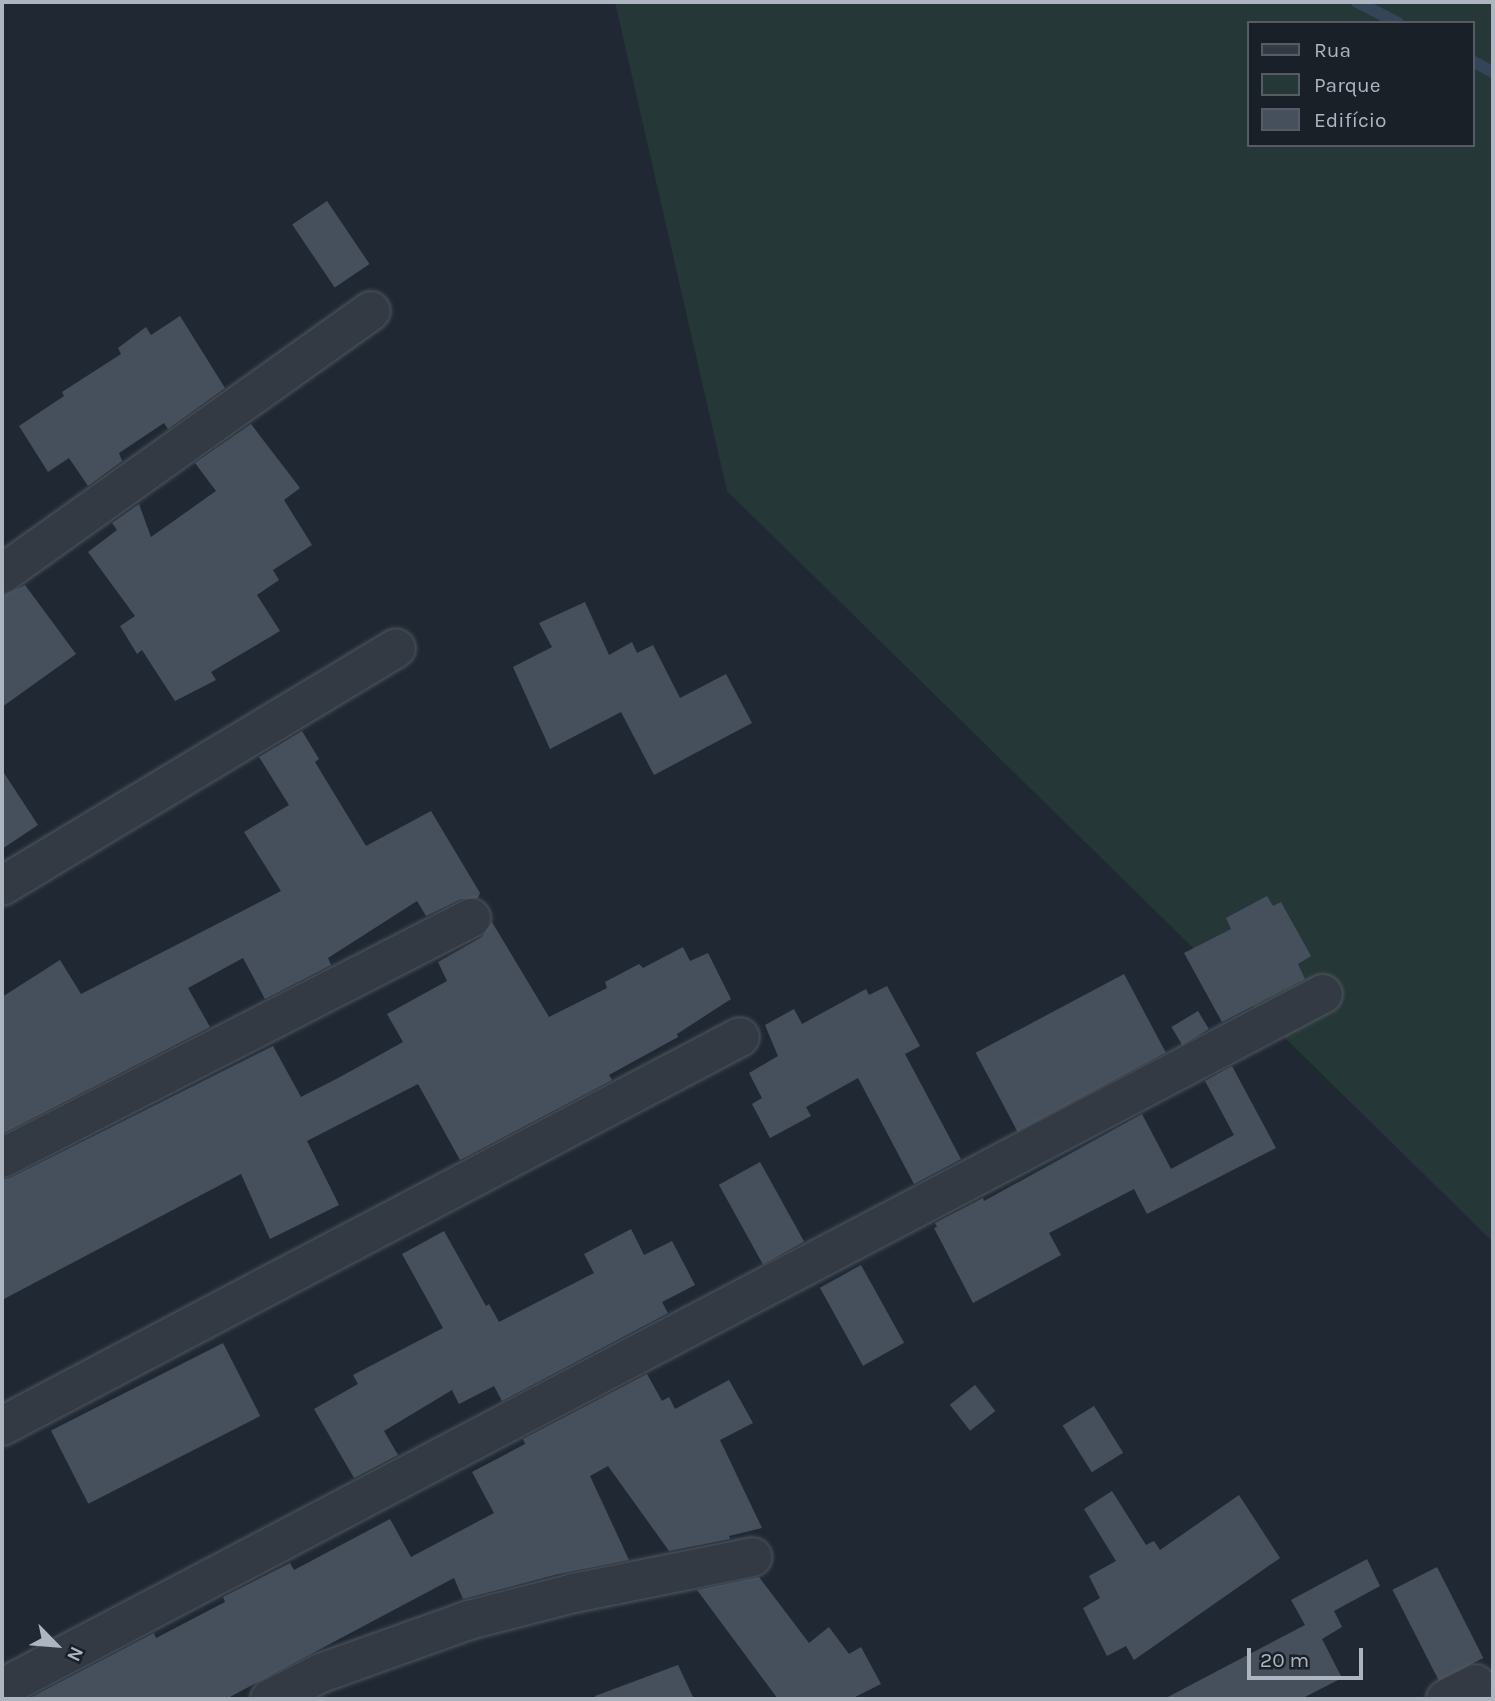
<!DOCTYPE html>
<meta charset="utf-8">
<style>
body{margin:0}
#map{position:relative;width:1495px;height:1701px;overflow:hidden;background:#202933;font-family:Karla,sans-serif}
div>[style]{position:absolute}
.green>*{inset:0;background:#253736}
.stream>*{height:12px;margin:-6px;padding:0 6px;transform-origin:6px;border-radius:6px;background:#354559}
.building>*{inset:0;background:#46505d;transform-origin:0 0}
.roads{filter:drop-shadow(0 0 2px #505862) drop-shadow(0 0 2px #505862)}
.minor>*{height:38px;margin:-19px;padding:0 19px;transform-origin:19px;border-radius:19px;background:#333a44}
span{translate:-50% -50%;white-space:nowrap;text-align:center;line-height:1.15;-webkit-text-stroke:5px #192028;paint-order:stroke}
.frame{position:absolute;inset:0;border:4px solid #adb5c1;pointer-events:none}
.legend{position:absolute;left:1247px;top:21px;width:228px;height:126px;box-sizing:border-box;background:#192028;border:2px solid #545c65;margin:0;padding:9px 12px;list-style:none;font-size:21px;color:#adb5c1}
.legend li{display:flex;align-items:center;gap:14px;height:35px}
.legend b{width:35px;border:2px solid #545c65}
.north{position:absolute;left:21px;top:1610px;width:70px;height:70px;-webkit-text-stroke:5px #192028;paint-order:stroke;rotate:115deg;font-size:19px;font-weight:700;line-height:28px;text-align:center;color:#adb5c1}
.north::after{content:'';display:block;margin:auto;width:24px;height:32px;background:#adb5c1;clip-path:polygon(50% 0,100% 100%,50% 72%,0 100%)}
.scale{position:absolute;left:1247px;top:1648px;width:116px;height:32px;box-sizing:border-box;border:4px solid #adb5c1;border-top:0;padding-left:9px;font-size:21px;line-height:24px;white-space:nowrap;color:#adb5c1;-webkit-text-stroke:5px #192028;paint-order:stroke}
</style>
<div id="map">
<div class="green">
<div style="clip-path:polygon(evenodd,615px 2px,1493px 2px,1493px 1242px,727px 491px,615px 2px,1248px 23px,1472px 23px,1472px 145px,1248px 145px,1248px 23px)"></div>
</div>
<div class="stream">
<div style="left:1357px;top:2px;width:46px;rotate:27.1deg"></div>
<div style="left:1472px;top:61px;width:24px;rotate:28deg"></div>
</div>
<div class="building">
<div style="left:327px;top:201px;width:76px;height:42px;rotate:56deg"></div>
<div style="clip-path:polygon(180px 316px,225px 388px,168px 429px,164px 423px,119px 453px,122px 461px,88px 486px,69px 458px,48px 472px,19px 426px,64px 396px,62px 392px,121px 354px,118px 348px,146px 327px,151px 335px)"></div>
<div style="clip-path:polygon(251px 424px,300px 488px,284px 500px,312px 545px,273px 570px,279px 580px,257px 595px,280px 631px,211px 672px,216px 680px,175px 701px,142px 650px,137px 654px,120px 626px,135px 616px,88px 552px,117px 530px,112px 523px,139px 504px,151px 537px,216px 491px,195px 463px)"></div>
<div style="clip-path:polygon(25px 585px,76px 654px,2px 707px,2px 596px)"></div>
<div style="clip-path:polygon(585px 602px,609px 655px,632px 642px,637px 653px,653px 645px,680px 698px,726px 674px,752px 723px,654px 775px,621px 712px,550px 749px,513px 667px,552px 647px,539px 623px)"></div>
<div style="clip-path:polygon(302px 731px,319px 759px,315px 762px,366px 846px,431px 811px,480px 893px,478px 898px,461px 899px,426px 916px,417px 901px,328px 958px,331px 965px,265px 999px,243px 958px,188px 988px,210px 1027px,2px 1134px,2px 997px,60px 960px,81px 994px,281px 891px,244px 832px,289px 805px,259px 757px)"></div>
<div style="clip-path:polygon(2px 770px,38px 825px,2px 849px)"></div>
<div style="clip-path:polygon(1267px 896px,1273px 906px,1281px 902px,1311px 956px,1298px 964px,1305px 979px,1222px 1022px,1184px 953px,1231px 929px,1226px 918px)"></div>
<div style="clip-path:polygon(492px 922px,549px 1017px,607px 988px,605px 982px,639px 964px,643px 968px,683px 947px,690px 961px,708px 953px,731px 999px,677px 1034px,678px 1037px,609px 1075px,612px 1080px,460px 1160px,418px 1084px,307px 1141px,339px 1205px,270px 1239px,241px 1174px,2px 1300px,2px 1180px,12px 1177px,273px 1046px,301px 1097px,340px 1077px,403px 1042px,387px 1014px,447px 981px,438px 962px,482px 937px)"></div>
<div style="left:1124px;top:974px;width:89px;height:168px;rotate:62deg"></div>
<div style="clip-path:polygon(887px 986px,920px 1046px,905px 1054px,961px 1159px,914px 1184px,858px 1078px,806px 1107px,811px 1116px,770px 1138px,752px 1104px,762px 1098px,749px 1073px,778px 1056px,765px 1025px,794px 1009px,802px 1024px,866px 989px,869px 995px)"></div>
<div style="left:1198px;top:1011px;width:21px;height:31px;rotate:59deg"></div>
<div style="clip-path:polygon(1232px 1066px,1276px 1148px,1147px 1214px,1134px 1189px,1049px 1233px,1061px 1255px,973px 1303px,934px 1228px,937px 1227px,935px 1223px,983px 1198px,984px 1201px,1142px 1114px,1171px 1169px,1234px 1135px,1205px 1081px)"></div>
<div style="left:760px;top:1162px;width:91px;height:47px;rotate:61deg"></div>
<div style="clip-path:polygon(631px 1229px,644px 1255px,672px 1241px,695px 1285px,662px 1302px,668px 1313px,502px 1401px,494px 1386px,459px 1404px,452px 1390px,384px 1431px,398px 1455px,354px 1478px,314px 1409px,358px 1384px,353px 1375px,443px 1328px,402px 1254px,444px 1231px,486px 1306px,489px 1304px,499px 1322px,594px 1273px,584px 1254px)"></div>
<div style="left:861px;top:1265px;width:89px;height:47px;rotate:61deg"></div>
<div style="left:223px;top:1343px;width:82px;height:193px;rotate:63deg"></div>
<div style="clip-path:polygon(647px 1374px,662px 1401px,669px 1397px,675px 1409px,729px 1380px,753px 1423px,720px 1440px,762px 1528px,729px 1536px,730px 1539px,669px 1551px,608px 1466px,590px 1476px,629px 1560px,558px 1574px,463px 1599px,454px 1578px,226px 1699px,28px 1699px,154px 1633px,156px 1638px,225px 1602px,223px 1597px,290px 1563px,294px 1570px,390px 1519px,411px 1557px,494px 1513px,472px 1472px,525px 1444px,523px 1439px)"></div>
<div style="left:975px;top:1385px;width:33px;height:32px;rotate:52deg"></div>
<div style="left:1094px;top:1406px;width:55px;height:37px;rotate:58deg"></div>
<div style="clip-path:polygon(1112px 1491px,1146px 1545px,1154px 1541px,1160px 1550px,1239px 1495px,1280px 1558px,1134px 1660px,1126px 1646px,1107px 1656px,1083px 1608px,1100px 1598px,1089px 1576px,1116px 1561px,1084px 1509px)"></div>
<div style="clip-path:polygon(1367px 1559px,1380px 1586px,1334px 1611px,1342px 1627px,1322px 1639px,1342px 1678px,1301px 1699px,1164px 1699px,1305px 1625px,1291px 1600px)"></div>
<div style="left:1437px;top:1567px;width:102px;height:50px;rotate:63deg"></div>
<div style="clip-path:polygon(759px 1577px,809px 1643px,829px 1627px,849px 1654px,861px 1647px,881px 1684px,851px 1699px,778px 1699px,697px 1590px)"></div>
<div style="clip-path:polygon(678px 1665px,694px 1699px,596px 1699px,595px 1696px)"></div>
</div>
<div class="roads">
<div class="minor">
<div style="left:2px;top:574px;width:453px;rotate:-35.5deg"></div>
<div style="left:2px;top:886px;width:460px;rotate:-31.1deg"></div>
<div style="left:2px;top:1158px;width:527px;rotate:-27.1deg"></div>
<div style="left:2px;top:1426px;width:834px;rotate:-27.79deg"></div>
<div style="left:2px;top:1688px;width:1492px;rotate:-27.72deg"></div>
<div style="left:270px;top:1699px;width:57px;rotate:-27deg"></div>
<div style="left:321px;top:1673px;width:157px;rotate:-19.7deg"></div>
<div style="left:469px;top:1620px;width:108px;rotate:-14.4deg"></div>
<div style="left:574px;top:1593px;width:182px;rotate:-11.4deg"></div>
<div style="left:1446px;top:1699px;width:33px;rotate:-27deg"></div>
</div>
</div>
<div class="frame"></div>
<ul class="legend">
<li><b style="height:9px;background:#333a44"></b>Rua</li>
<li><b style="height:19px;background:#253736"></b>Parque</li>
<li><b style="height:19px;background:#46505d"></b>Edifício</li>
</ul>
<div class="north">N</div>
<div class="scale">20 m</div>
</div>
